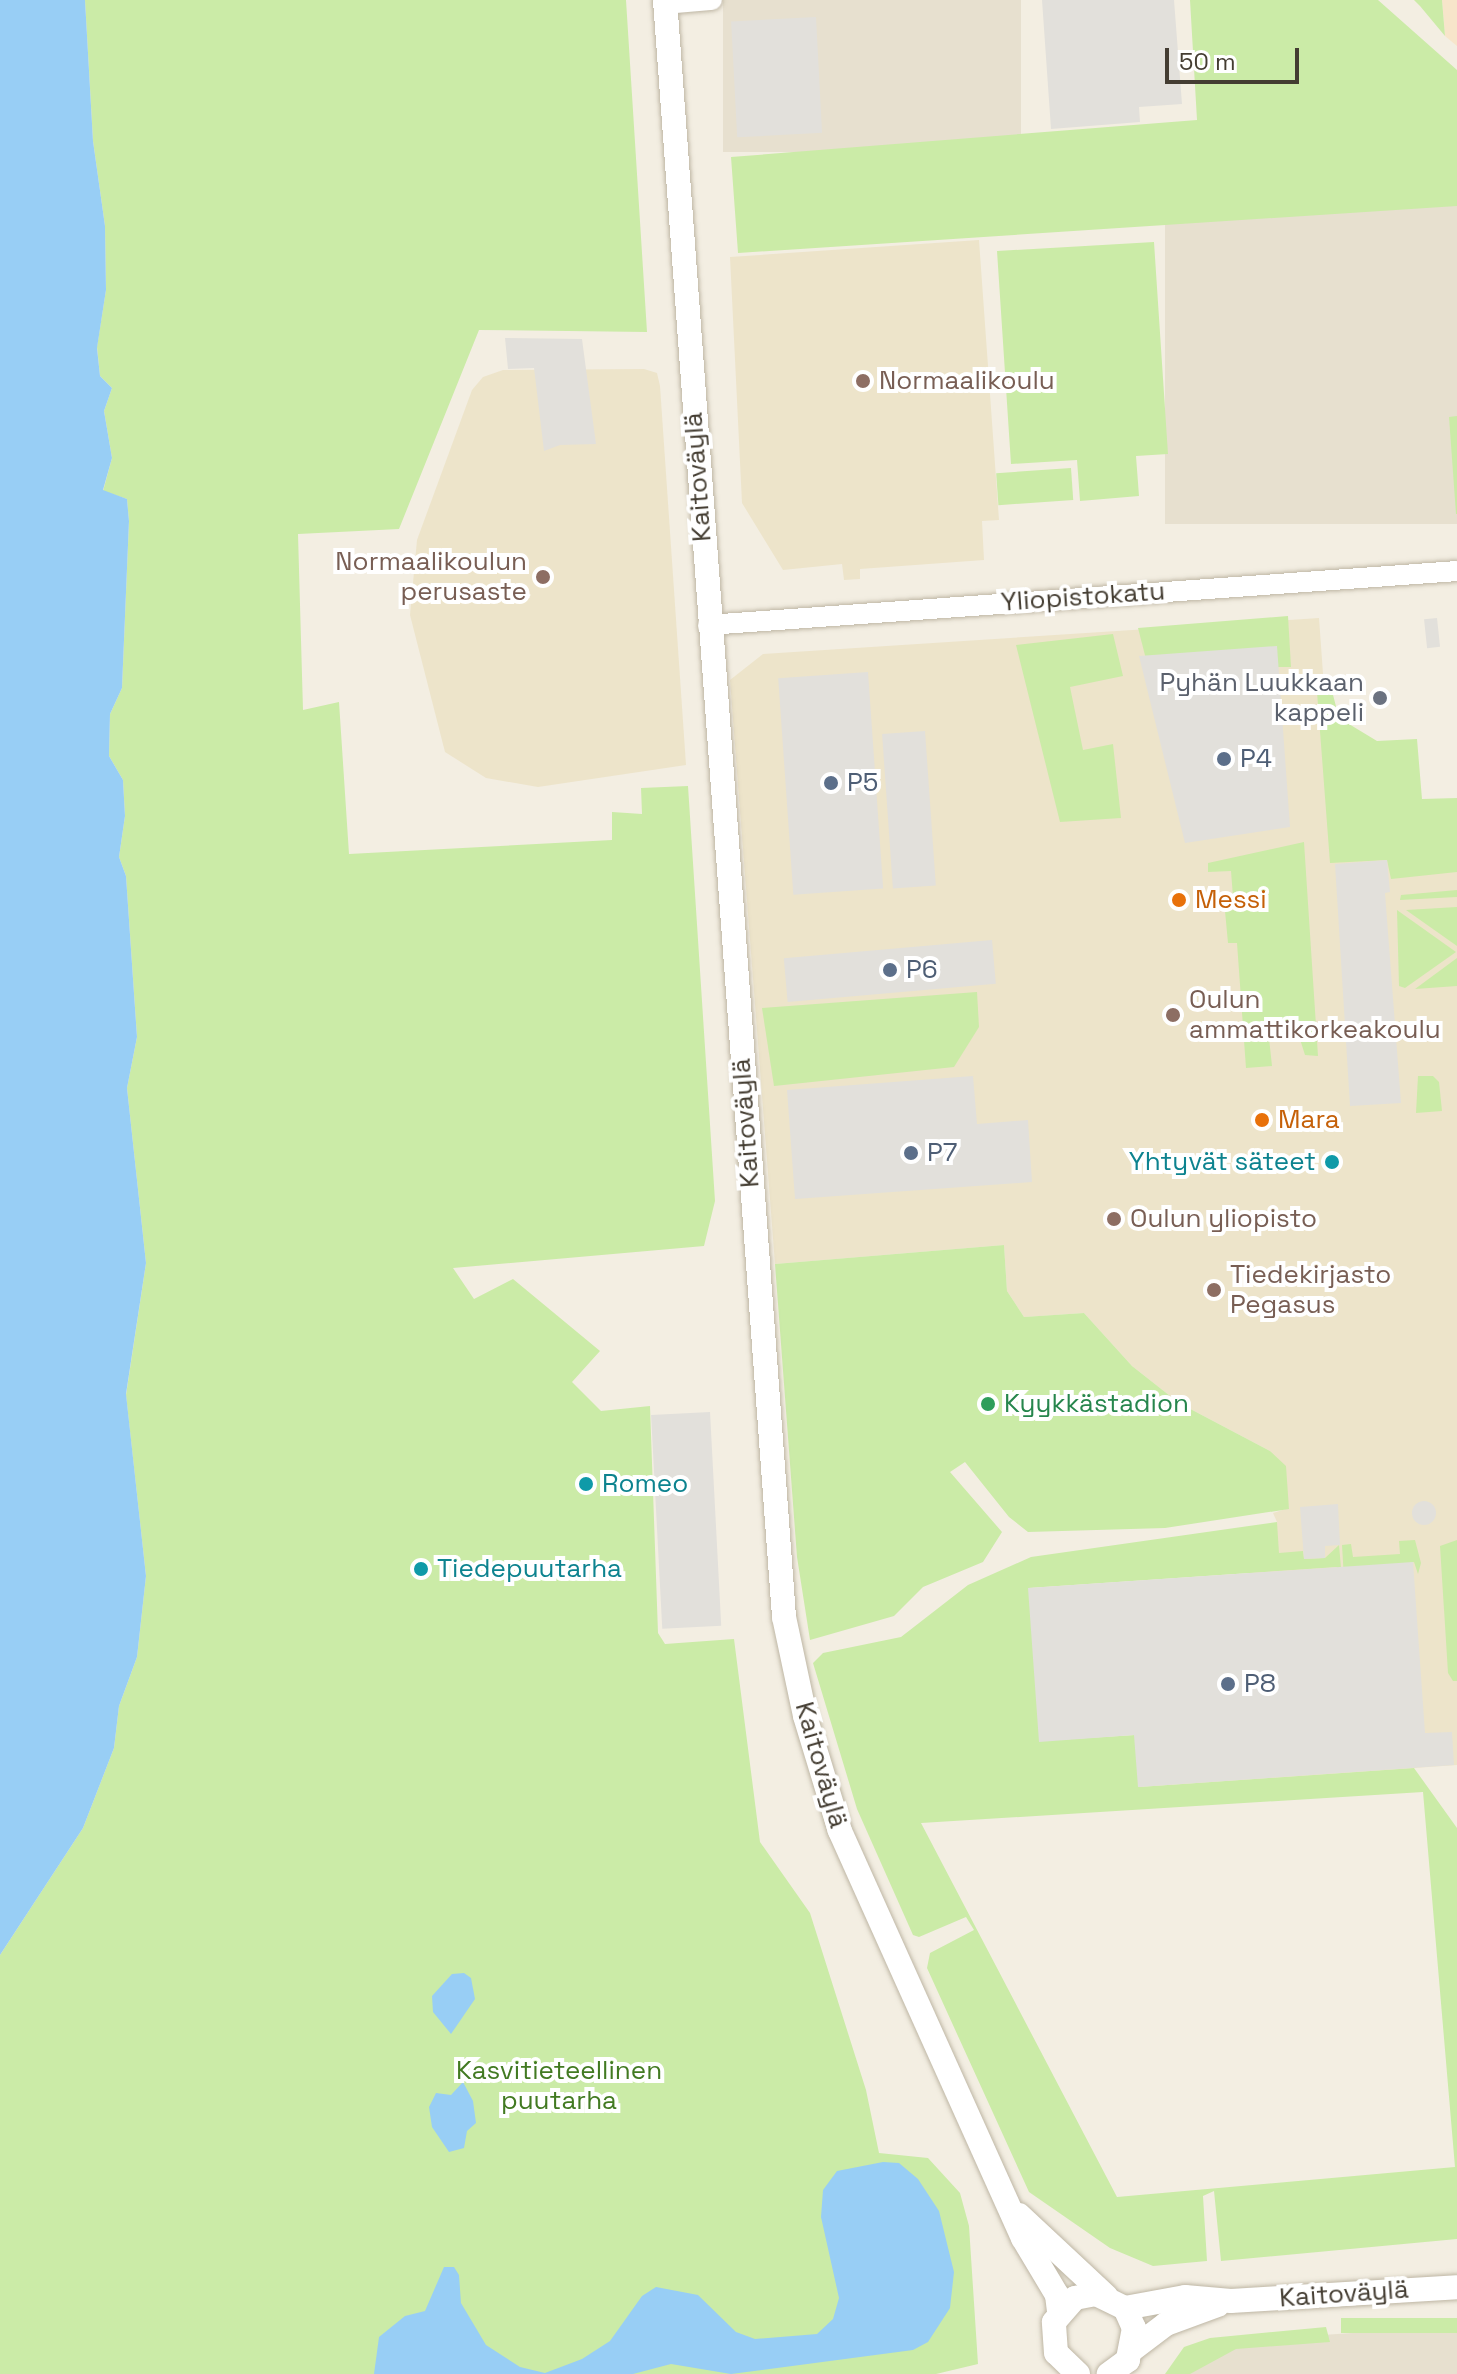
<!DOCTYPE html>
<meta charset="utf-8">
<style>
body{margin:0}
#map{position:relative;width:1457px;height:2374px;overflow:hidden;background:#f3eee2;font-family:"Space Grotesk",sans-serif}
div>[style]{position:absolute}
.residential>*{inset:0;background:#e7e0cf;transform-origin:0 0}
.commercial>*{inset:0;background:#f7e5ca}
.education>*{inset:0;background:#ede4ca}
.green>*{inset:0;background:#cbeba7;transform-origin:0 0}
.parking>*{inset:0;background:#e2e0db;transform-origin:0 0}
.round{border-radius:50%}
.water>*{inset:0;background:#98cef5}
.roads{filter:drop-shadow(0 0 2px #beb6a4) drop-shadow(0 0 2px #beb6a4)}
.minor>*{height:20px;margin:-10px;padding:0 10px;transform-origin:10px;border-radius:10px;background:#fff}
.tertiary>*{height:24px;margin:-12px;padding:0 12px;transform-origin:12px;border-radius:12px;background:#fff}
.dots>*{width:22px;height:22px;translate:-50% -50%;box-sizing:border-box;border:4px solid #fff;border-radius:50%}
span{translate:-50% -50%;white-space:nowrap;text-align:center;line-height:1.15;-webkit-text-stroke:8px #fff;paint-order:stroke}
.education-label{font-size:26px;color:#785e54}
.left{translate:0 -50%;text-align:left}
.right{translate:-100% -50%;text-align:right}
.street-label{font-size:26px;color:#443d32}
.worship-label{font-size:26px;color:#5b616d}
.service-label{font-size:26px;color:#4e5e75}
.food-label{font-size:26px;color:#c56008}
.culture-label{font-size:26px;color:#0d838f}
.leisure-label{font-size:26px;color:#27864d}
.park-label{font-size:26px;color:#427a22}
.scale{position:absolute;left:1165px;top:48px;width:134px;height:36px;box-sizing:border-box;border:4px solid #443d32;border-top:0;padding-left:10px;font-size:24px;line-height:28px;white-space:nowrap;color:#443d32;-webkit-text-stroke:6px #fff;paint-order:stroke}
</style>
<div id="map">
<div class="residential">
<div style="left:723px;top:0;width:298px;height:152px"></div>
<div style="left:1457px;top:206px;width:318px;height:292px;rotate:90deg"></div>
<div style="clip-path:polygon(1457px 2326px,1457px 2374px,1179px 2374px,1219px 2342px)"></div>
</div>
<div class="commercial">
<div style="clip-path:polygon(1442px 0,1457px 0,1457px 46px,1445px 36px)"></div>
</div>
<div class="education">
<div style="clip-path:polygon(979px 240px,999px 520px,982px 521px,984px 560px,860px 569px,860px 579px,844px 580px,842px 564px,783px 570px,742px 503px,730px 257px)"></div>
<div style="clip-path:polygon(644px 369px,657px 373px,660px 386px,686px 765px,538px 787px,486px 778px,445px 752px,410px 615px,417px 540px,472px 390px,483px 377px,503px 370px)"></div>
<div style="clip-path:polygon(1319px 618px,1335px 840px,1457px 831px,1457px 1765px,1138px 1787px,1277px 1522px,1273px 1513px,1289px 1508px,1270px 1451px,1179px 1403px,1132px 1366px,1084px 1313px,1024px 1317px,1007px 1291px,1004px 1245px,775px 1264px,730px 680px,763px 654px)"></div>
</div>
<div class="green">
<div style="clip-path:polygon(85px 0,626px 0,647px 332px,479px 330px,399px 529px,298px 534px,303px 710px,339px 702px,349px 854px,612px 840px,612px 812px,642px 814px,641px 788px,688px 786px,715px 1201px,704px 1246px,453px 1268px,474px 1299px,513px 1279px,600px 1351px,572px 1382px,601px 1411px,650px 1406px,658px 1633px,665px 1644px,734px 1639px,760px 1842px,810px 1913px,866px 2090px,879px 2153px,928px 2158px,960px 2193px,969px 2226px,978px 2364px,936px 2374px,0 2374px,0 1955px,83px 1828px,114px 1748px,119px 1706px,137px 1657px,146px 1576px,126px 1395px,146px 1263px,127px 1088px,137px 1037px,126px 876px,119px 857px,125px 816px,123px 780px,109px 756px,110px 714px,122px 688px,129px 521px,127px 499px,103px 491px,112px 458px,104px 411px,112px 388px,100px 376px,97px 347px,106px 290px,105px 226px,93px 141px)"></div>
<div style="clip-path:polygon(1190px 0,1378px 0,1457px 70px,1457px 206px,738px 253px,731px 157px,1197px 120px)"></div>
<div style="clip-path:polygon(1414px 0,1442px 0,1445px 36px,1420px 6px)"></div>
<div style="clip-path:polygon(1154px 242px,1168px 454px,1136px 456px,1139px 496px,1080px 501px,1077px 460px,1011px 464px,997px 251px)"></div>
<div style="clip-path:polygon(1457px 416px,1457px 514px,1456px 514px,1449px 417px)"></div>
<div style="left:1071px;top:468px;width:32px;height:75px;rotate:86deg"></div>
<div style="clip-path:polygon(1288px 616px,1291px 667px,1148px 667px,1138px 628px)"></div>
<div style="clip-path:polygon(1113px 634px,1123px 676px,1070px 687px,1083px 750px,1113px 744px,1121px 818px,1060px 822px,1016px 645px)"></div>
<div style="clip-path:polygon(1332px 691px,1339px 718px,1377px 741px,1417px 739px,1422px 799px,1457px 798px,1457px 872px,1391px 879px,1387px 860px,1330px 863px,1317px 692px)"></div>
<div style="clip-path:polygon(1304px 842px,1318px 1056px,1305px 1055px,1299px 1036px,1269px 1038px,1272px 1066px,1246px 1068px,1237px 943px,1228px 943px,1225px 911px,1234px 910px,1231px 871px,1208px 872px,1208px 863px)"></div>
<div style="clip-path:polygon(1457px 890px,1457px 897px,1400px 900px,1401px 895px)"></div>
<div style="clip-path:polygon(1457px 907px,1457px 946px,1406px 910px)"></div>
<div style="clip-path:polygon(1397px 910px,1456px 952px,1405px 988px,1399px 986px)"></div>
<div style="clip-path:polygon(1457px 958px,1457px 986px,1415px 989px)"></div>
<div style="clip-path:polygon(977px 992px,979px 1027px,954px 1067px,774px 1086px,762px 1008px)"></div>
<div style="clip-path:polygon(1418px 1076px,1433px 1076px,1439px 1082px,1442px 1111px,1416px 1113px)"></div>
<div style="clip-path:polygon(1004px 1245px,1007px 1291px,1024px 1317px,1084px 1313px,1132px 1366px,1179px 1403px,1270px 1451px,1286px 1466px,1289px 1509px,1165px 1528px,1028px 1532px,1009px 1517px,965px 1462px,950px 1472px,1002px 1532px,983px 1562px,923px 1587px,894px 1616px,810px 1640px,797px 1557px,775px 1264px)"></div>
<div style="clip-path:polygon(evenodd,1277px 1522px,1279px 1553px,1303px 1551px,1304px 1559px,1325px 1558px,1339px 1545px,1342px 1579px,1337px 1567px,1029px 1588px,1040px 1741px,1135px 1735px,1139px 1787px,1414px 1768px,1457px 1828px,1457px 2239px,1221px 2261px,1214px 2191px,1203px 2196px,1207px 2261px,1153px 2266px,1110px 2248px,1029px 2192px,927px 1968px,930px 1953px,974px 1930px,966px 1917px,919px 1937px,913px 1935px,857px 1809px,813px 1663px,823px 1653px,901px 1637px,968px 1585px,1031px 1557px,1277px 1522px,1423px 1792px,1455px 2167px,1117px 2197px,921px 1823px,1423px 1792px)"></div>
<div style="clip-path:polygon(1415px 1540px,1421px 1563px,1418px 1574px,1414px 1562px,1344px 1579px,1342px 1545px,1351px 1544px,1353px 1557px,1400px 1554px,1399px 1541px)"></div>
<div style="clip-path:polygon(1457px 1540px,1457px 1681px,1453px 1681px,1448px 1673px,1440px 1546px)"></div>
<div style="left:1457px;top:2318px;width:15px;height:116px;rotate:90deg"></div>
<div style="clip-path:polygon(1326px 2327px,1330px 2342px,1236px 2349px,1190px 2374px,1165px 2374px,1184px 2347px,1210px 2338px)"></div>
</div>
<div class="parking">
<div style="clip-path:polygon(1042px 0,1174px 0,1182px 104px,1139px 107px,1140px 122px,1051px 129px)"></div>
<div style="left:816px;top:17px;width:116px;height:85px;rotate:87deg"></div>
<div style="clip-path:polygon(505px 338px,582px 339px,596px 444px,560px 445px,544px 451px,534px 368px,508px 369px)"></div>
<div style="left:1437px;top:618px;width:29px;height:13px;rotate:84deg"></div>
<div style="clip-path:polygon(1277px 646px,1290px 827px,1185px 843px,1139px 656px)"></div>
<div style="left:868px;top:672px;width:217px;height:90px;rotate:86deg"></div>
<div style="left:925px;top:731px;width:155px;height:43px;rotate:86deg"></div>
<div style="clip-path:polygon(1387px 860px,1390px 892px,1385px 893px,1401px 1103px,1350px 1106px,1335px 864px)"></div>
<div style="left:992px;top:940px;width:44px;height:209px;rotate:85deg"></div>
<div style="clip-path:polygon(973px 1076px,977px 1124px,1028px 1120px,1032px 1182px,795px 1199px,787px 1090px)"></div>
<div style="left:710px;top:1412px;width:214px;height:59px;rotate:87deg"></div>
<div class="round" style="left:1412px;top:1501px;width:24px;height:24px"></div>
<div style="clip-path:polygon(1338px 1504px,1340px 1545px,1325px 1546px,1325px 1558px,1304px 1559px,1300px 1507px)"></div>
<div style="clip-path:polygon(1413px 1562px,1425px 1733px,1452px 1732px,1454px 1765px,1138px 1787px,1134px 1735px,1039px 1742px,1028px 1588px)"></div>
</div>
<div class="water">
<div style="clip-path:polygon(0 0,85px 0,93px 141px,105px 226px,106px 290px,97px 348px,100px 376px,112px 388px,104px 411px,112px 458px,103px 490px,127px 499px,129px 521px,122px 688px,110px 714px,109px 756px,123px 780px,125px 816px,119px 857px,126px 876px,137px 1037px,127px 1088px,146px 1263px,126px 1394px,146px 1576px,137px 1657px,119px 1706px,114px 1748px,83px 1828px,0 1955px)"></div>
<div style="clip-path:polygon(464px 1973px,471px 1978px,475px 1999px,451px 2034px,433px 2012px,432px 1996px,452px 1974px)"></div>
<div style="clip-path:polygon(463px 2082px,473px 2101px,476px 2123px,467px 2131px,464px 2148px,449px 2152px,432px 2127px,429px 2107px,436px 2093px,451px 2095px)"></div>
<div style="clip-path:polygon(883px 2162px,899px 2163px,918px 2179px,939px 2211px,954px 2272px,950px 2308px,928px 2342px,913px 2350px,731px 2374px,671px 2364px,633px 2374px,374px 2374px,379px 2337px,405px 2316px,425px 2311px,444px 2267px,454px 2267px,459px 2275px,461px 2303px,486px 2345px,520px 2367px,545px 2373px,582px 2359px,610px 2341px,642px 2296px,656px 2287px,698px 2295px,736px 2332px,755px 2339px,817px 2334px,833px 2319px,839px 2298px,821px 2217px,823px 2190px,837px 2171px)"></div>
</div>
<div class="roads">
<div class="minor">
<div style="left:665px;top:4px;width:47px;rotate:-4.9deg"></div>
<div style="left:708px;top:625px;width:751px;rotate:-4.12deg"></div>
</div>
<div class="tertiary">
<div style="left:665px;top:0;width:1621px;rotate:85.79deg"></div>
<div style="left:784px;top:1617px;width:101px;rotate:78deg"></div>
<div style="left:805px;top:1716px;width:120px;rotate:73.1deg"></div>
<div style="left:840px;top:1831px;width:446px;rotate:65.8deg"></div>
<div style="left:1023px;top:2238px;width:66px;rotate:59.2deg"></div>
<div style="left:1057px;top:2295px;width:17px;rotate:83deg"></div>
<div style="left:1019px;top:2215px;width:119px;rotate:43deg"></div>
<div style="left:1125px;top:2308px;width:61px;rotate:-10.4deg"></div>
<div style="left:1185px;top:2297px;width:46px;rotate:5deg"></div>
<div style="left:1231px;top:2301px;width:226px;rotate:-3.5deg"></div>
<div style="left:1133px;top:2349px;width:41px;rotate:-37.1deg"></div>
<div style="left:1166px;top:2324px;width:55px;rotate:-20.1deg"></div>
<div style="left:1078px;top:2374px;width:30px;rotate:-136deg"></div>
<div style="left:1056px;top:2353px;width:31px;rotate:-94deg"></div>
<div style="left:1054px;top:2322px;width:32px;rotate:-49deg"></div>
<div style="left:1075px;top:2298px;width:21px;rotate:-11deg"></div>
<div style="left:1096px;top:2294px;width:32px;rotate:26deg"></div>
<div style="left:1125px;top:2308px;width:22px;rotate:66deg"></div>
<div style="left:1134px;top:2328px;width:33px;rotate:101deg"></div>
<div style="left:1128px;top:2360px;width:24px;rotate:144deg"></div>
</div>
</div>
<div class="dots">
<div style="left:863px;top:381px;background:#8d6e63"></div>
<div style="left:543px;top:577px;background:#8d6e63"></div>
<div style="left:1380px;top:698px;background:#6b7280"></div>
<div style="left:1224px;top:759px;background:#5c6f8a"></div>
<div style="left:831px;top:783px;background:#5c6f8a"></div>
<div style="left:1179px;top:900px;background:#e8710a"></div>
<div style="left:890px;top:970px;background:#5c6f8a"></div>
<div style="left:1173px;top:1015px;background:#8d6e63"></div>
<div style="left:1262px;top:1120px;background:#e8710a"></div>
<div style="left:911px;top:1153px;background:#5c6f8a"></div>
<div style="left:1332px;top:1162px;background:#0f9aa8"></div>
<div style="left:1114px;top:1219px;background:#8d6e63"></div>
<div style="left:1214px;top:1290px;background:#8d6e63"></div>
<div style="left:988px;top:1404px;background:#2e9e5b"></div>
<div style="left:586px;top:1484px;background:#0f9aa8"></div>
<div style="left:421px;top:1569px;background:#0f9aa8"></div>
<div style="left:1228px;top:1684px;background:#5c6f8a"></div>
</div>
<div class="education-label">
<span class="left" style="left:879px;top:381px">Normaalikoulu</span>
<span class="right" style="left:527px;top:577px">Normaalikoulun<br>perusaste</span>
<span class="left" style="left:1189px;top:1015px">Oulun<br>ammattikorkeakoulu</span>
<span class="left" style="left:1130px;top:1219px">Oulun yliopisto</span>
<span class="left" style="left:1230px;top:1290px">Tiedekirjasto<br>Pegasus</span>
</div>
<div class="street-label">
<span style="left:698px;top:477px;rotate:-94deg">Kaitoväylä</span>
<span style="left:1083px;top:597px;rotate:-4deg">Yliopistokatu</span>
<span style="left:746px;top:1123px;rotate:-94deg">Kaitoväylä</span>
<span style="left:821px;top:1765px;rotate:74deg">Kaitoväylä</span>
<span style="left:1344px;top:2294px;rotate:-4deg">Kaitoväylä</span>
</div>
<div class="worship-label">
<span class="right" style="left:1364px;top:698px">Pyhän Luukkaan<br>kappeli</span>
</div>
<div class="service-label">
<span class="left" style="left:1240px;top:759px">P4</span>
<span class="left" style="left:847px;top:783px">P5</span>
<span class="left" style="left:906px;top:970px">P6</span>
<span class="left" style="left:927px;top:1153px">P7</span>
<span class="left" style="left:1244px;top:1684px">P8</span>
</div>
<div class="food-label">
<span class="left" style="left:1195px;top:900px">Messi</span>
<span class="left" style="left:1278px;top:1120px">Mara</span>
</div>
<div class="culture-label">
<span class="right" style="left:1316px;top:1162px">Yhtyvät säteet</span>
<span class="left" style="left:602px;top:1484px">Romeo</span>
<span class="left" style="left:437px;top:1569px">Tiedepuutarha</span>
</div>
<div class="leisure-label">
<span class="left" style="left:1004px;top:1404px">Kyykkästadion</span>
</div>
<div class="park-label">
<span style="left:559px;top:2086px">Kasvitieteellinen<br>puutarha</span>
</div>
<div class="scale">50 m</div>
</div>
